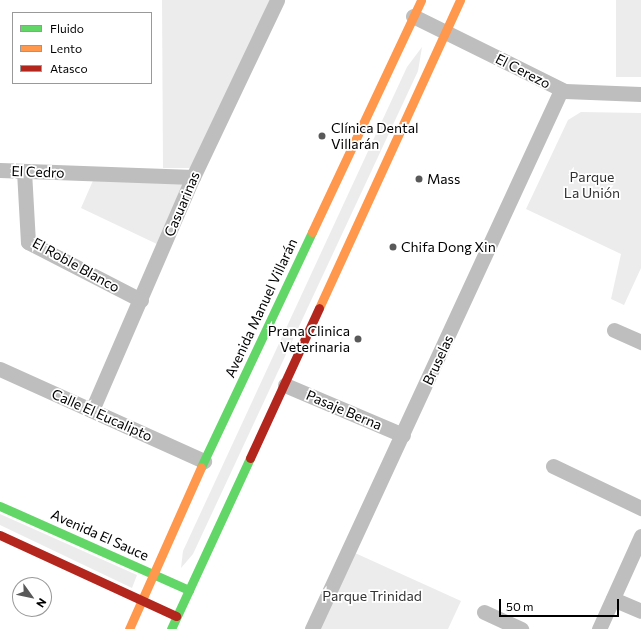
<!DOCTYPE html>
<meta charset="utf-8">
<style>
body{margin:0}
#map{position:relative;width:641px;height:629px;overflow:hidden;background:#fff;font-family:Commissioner,sans-serif}
div>[style]{position:absolute}
.green>*{inset:0;background:#ececec;transform-origin:0 0}
.street>*{height:15px;margin:-7.5px;padding:0 7.5px;transform-origin:7.5px;border-radius:7.5px;background:#bebebe}
.fast>*{height:9px;margin:-4.5px;padding:0 4.5px;transform-origin:4.5px;border-radius:4.5px;background:#63d668}
.slow>*{height:9px;margin:-4.5px;padding:0 4.5px;transform-origin:4.5px;border-radius:4.5px;background:#ff974d}
.jam>*{height:9px;margin:-4.5px;padding:0 4.5px;transform-origin:4.5px;border-radius:4.5px;background:#b3261e}
.dots>*{width:11px;height:11px;translate:-50% -50%;box-sizing:border-box;border:2px solid #fff;border-radius:50%}
span{translate:-50% -50%;white-space:nowrap;text-align:center;line-height:1.15;-webkit-text-stroke:3.5px #fff;paint-order:stroke}
.street-label{font-size:14px;color:#000}
.poi-label{font-size:14px;color:#000}
.left{translate:0 -50%;text-align:left}
.right{translate:-100% -50%;text-align:right}
.park-label{font-size:14px;color:#333}
.legend{position:absolute;left:12px;top:12px;width:140px;height:72px;box-sizing:border-box;background:#fff;border:1px solid #999;margin:0;padding:5px 7px;list-style:none;font-size:12px;color:#000}
.legend li{display:flex;align-items:center;gap:8px;height:20px}
.legend b{width:20px;border:1px solid #999}
.north{position:absolute;left:12px;top:577px;width:40px;height:40px;box-sizing:border-box;background:#fff;border:1px solid #999;border-radius:50%;rotate:123deg;font-size:11px;font-weight:700;line-height:16px;text-align:center;color:#000}
.north::after{content:'';display:block;margin:auto;width:14px;height:18px;background:#595959;clip-path:polygon(50% 0,100% 100%,50% 72%,0 100%)}
.scale{position:absolute;left:499px;top:599px;width:120px;height:18px;box-sizing:border-box;border:2px solid #000;border-top:0;padding-left:5px;font-size:12px;line-height:14px;white-space:nowrap;color:#000;-webkit-text-stroke:3px #fff;paint-order:stroke}
</style>
<div id="map">
<div class="green">
<div style="clip-path:polygon(162px 0,270px 0,191px 168px,163px 168px)"></div>
<div style="left:616px;top:0;width:25px;height:77px"></div>
<div style="clip-path:polygon(422px 47px,418px 71px,193px 554px,181px 568px,183px 551px,407px 67px)"></div>
<div style="clip-path:polygon(581px 112px,641px 113px,641px 268px,624px 305px,611px 299px,621px 254px,526px 209px,568px 120px)"></div>
<div style="clip-path:polygon(95px 176px,185px 183px,159px 245px,81px 208px)"></div>
<div style="clip-path:polygon(0 514px,137px 575px,132px 588px,0 525px)"></div>
<div style="clip-path:polygon(355px 553px,461px 601px,448px 629px,320px 629px)"></div>
</div>
<div class="street">
<div style="left:413px;top:16px;width:169px;rotate:26.3deg"></div>
<div style="left:565px;top:91px;width:76px;rotate:2.3deg"></div>
<div style="left:0;top:170px;width:193px;rotate:2.1deg"></div>
<div style="left:24px;top:171px;width:71px;rotate:86.8deg"></div>
<div style="left:28px;top:242px;width:127px;rotate:27.2deg"></div>
<div style="left:614px;top:330px;width:30px;rotate:24deg"></div>
<div style="left:0;top:369px;width:224px;rotate:24.3deg"></div>
<div style="left:285px;top:385px;width:128px;rotate:23deg"></div>
<div style="left:92px;top:410px;width:254px;rotate:-66.6deg"></div>
<div style="left:193px;top:177px;width:196px;rotate:-64.6deg"></div>
<div style="left:553px;top:466px;width:98px;rotate:25.5deg"></div>
<div style="left:613px;top:599px;width:30px;rotate:23deg"></div>
<div style="left:484px;top:612px;width:41px;rotate:24.7deg"></div>
<div style="left:312px;top:629px;width:594px;rotate:-65.2deg"></div>
<div style="left:599px;top:629px;width:102px;rotate:-65.7deg"></div>
</div>
<div class="fast">
<div style="left:201px;top:467px;width:260px;rotate:-64.7deg"></div>
<div style="left:0;top:506px;width:207px;rotate:24deg"></div>
<div style="left:171px;top:629px;width:188px;rotate:-65.2deg"></div>
</div>
<div class="slow">
<div style="left:312px;top:232px;width:256px;rotate:-64.8deg"></div>
<div style="left:319px;top:308px;width:339px;rotate:-65.4deg"></div>
<div style="left:129px;top:629px;width:177px;rotate:-66deg"></div>
</div>
<div class="jam">
<div style="left:250px;top:458px;width:165px;rotate:-65.3deg"></div>
<div style="left:0;top:535px;width:194px;rotate:24.7deg"></div>
</div>
<div class="dots">
<div style="left:322px;top:136px;background:#595959"></div>
<div style="left:419px;top:179px;background:#595959"></div>
<div style="left:393px;top:247px;background:#595959"></div>
<div style="left:358px;top:339px;background:#595959"></div>
</div>
<div class="street-label">
<span style="left:523px;top:71px;rotate:27deg">El Cerezo</span>
<span style="left:38px;top:172px;rotate:2deg">El Cedro</span>
<span style="left:182px;top:204px;rotate:-67deg">Casuarinas</span>
<span style="left:76px;top:265px;rotate:29deg">El Roble Blanco</span>
<span style="left:261px;top:308px;rotate:-65deg">Avenida Manuel Villarán</span>
<span style="left:438px;top:360px;rotate:-65deg">Bruselas</span>
<span style="left:344px;top:410px;rotate:23deg">Pasaje Berna</span>
<span style="left:102px;top:415px;rotate:24deg">Calle El Eucalipto</span>
<span style="left:100px;top:535px;rotate:24deg">Avenida El Sauce</span>
</div>
<div class="poi-label">
<span class="left" style="left:331px;top:136px">Clínica Dental<br>Villarán</span>
<span class="left" style="left:427px;top:179px">Mass</span>
<span class="left" style="left:401px;top:247px">Chifa Dong Xin</span>
<span class="right" style="left:350px;top:339px">Prana Clinica<br>Veterinaria</span>
</div>
<div class="park-label">
<span style="left:592px;top:185px">Parque<br>La Unión</span>
<span style="left:372px;top:596px">Parque Trinidad</span>
</div>
<ul class="legend">
<li><b style="height:5px;background:#63d668"></b>Fluido</li>
<li><b style="height:5px;background:#ff974d"></b>Lento</li>
<li><b style="height:5px;background:#b3261e"></b>Atasco</li>
</ul>
<div class="north">N</div>
<div class="scale">50 m</div>
</div>
